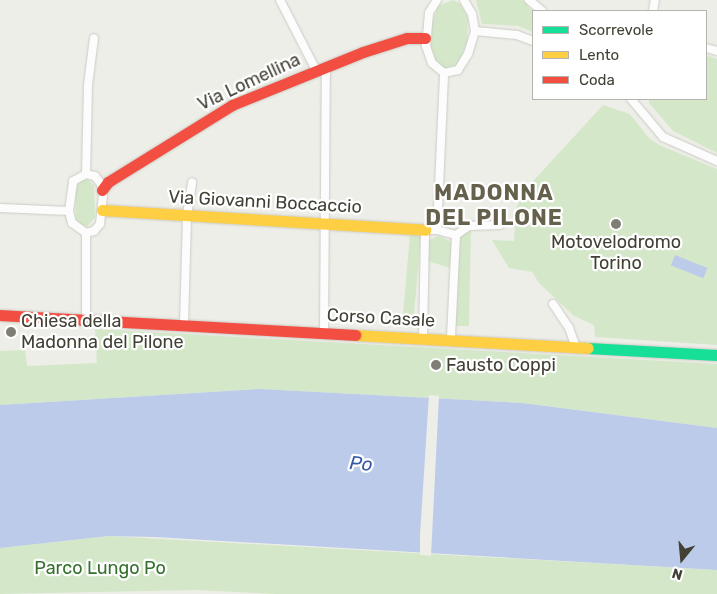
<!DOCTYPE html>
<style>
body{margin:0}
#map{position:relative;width:717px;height:594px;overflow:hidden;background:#eeeee8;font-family:Rubik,sans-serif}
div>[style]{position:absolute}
.green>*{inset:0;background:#d4e8c9;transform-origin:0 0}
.water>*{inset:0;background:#bbcbe9;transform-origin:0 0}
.pier>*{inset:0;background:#eeeee8}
.roads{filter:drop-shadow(0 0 1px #cccbc5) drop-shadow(0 0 1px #cccbc5)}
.street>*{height:8px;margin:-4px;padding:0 4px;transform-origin:4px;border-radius:4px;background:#fcfcfc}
.fast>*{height:11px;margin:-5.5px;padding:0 5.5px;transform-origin:5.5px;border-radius:5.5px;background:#16e098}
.slow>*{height:11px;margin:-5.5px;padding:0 5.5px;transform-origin:5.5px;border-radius:5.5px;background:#ffcf43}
.jam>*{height:11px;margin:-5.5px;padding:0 5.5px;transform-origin:5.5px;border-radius:5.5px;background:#f24e42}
.dots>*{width:14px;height:14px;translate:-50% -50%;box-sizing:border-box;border:2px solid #fff;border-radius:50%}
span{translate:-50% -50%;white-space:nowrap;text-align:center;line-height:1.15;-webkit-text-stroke:4.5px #fff;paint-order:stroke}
.street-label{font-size:18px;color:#434135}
.poi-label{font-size:18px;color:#434135}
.left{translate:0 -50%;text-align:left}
.park-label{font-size:18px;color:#35702d}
.water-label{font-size:19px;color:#375aa6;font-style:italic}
.district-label{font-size:22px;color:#65614d;font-weight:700;letter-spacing:1px}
.legend{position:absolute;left:532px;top:10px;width:175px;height:90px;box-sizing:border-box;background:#fff;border:1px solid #b4b3ae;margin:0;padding:6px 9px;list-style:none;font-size:15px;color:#434135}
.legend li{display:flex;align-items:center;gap:10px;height:25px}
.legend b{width:25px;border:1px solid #b4b3ae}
.north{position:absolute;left:657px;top:534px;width:50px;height:50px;-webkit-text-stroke:4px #fff;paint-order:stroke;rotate:197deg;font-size:14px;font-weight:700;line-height:20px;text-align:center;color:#434135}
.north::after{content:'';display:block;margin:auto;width:18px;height:22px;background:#434135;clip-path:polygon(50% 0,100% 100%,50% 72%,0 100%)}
</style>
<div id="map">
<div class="green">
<div style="clip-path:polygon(453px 0,460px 4px,468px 18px,467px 43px,458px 64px,444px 69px,437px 65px,431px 53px,430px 29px,438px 6px)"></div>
<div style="clip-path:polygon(476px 0,523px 0,533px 12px,533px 32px,518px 26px,482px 24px)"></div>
<div style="clip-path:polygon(706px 55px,717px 59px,717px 153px,673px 131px,649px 103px,649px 99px,706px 99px)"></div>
<div style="clip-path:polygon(603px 105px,630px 114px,649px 138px,659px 145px,717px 169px,717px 345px,595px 337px,594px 325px,574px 316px,539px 283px,532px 272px,509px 268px,492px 240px,514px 241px,516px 208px,524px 191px)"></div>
<div style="clip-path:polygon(86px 178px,94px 185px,95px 217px,87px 227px,80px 224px,76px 218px,75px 191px,79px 181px)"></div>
<div style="clip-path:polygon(471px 230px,469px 326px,455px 326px,458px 237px)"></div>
<div style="left:410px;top:234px;width:11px;height:89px;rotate:5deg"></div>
<div style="clip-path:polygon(439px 236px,452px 242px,451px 268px,427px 261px,428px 240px)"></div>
<div style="clip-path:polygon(95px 329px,717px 364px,717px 428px,522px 403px,260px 389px,0 405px,0 351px,25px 350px,27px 366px,97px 363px)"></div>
<div style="clip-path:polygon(109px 536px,717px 570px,717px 594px,275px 594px,197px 590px,0 594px,0 548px)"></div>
</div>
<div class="water">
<div style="left:675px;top:255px;width:35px;height:11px;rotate:22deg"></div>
<div style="clip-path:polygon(260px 389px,522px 403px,717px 428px,717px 570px,155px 537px,109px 536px,0 548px,0 405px)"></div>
</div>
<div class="pier">
<div style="clip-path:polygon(429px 395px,439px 396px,431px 556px,420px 555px,420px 535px)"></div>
</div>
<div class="roads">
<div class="street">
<div style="left:280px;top:0;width:79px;rotate:62.8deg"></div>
<div style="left:437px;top:0;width:15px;rotate:122deg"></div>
<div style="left:429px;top:13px;width:33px;rotate:95deg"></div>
<div style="left:426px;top:46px;width:18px;rotate:71deg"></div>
<div style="left:432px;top:63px;width:16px;rotate:40deg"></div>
<div style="left:444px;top:73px;width:14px;rotate:-12deg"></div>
<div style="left:458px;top:70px;width:19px;rotate:-58deg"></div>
<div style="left:468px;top:54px;width:24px;rotate:-73deg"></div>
<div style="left:475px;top:31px;width:17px;rotate:-100deg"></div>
<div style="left:472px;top:14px;width:16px;rotate:-120deg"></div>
<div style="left:529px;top:0;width:17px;rotate:40deg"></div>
<div style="left:653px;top:11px;width:11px;rotate:-80deg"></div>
<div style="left:475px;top:31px;width:42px;rotate:5.4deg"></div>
<div style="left:517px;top:35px;width:17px;rotate:21deg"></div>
<div style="left:706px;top:48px;width:11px;rotate:15deg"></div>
<div style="left:631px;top:99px;width:50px;rotate:49.9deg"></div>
<div style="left:663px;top:137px;width:59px;rotate:24deg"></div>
<div style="left:86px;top:174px;width:9px;rotate:13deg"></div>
<div style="left:95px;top:176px;width:10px;rotate:53deg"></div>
<div style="left:101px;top:184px;width:11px;rotate:80deg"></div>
<div style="left:103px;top:195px;width:29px;rotate:96deg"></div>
<div style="left:100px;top:224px;width:9px;rotate:131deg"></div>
<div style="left:94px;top:231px;width:8px;rotate:166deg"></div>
<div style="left:86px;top:233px;width:17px;rotate:-144deg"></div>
<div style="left:72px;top:223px;width:12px;rotate:-104deg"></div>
<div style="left:69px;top:211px;width:30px;rotate:-82deg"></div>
<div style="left:73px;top:181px;width:15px;rotate:-28deg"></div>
<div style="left:86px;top:174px;width:89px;rotate:-88.7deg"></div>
<div style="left:88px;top:85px;width:47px;rotate:-82.7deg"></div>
<div style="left:0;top:208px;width:69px;rotate:2.5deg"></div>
<div style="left:437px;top:230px;width:157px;rotate:-87.4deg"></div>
<div style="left:456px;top:235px;width:16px;rotate:-35deg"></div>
<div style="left:469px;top:226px;width:31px;rotate:-2deg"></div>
<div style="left:553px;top:304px;width:29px;rotate:56deg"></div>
<div style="left:569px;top:328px;width:20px;rotate:70deg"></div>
<div style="left:86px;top:318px;width:85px;rotate:-90deg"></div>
<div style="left:184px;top:325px;width:110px;rotate:-88.4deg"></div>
<div style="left:187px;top:215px;width:33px;rotate:-81deg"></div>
<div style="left:324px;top:332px;width:265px;rotate:-89.6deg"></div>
<div style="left:423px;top:338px;width:108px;rotate:-88.9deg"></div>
<div style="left:425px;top:230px;width:12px"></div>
<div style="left:437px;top:230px;width:20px;rotate:15deg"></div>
<div style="left:456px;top:235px;width:104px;rotate:92.8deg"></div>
</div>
<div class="fast">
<div style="left:588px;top:348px;width:129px;rotate:3.1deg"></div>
</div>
<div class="slow">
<div style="left:102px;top:210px;width:324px;rotate:3.5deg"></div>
<div style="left:355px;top:335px;width:233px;rotate:3.2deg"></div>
</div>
<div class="jam">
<div style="left:102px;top:190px;width:10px;rotate:-53deg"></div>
<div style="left:108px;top:182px;width:146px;rotate:-31.8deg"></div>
<div style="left:232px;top:105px;width:141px;rotate:-22deg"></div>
<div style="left:363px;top:52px;width:46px;rotate:-17.7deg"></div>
<div style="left:407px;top:38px;width:18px"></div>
<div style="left:0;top:315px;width:356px;rotate:3.2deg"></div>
</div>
</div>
<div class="dots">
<div style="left:616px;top:224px;background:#7f7e74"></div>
<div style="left:11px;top:332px;background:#7f7e74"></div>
<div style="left:436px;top:365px;background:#7f7e74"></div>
</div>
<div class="street-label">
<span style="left:249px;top:82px;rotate:-25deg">Via Lomellina</span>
<span style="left:265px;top:202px;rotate:3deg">Via Giovanni Boccaccio</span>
<span style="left:381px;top:318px;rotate:3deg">Corso Casale</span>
</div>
<div class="poi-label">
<span style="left:616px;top:253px">Motovelodromo<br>Torino</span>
<span class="left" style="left:21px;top:332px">Chiesa della<br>Madonna del Pilone</span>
<span class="left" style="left:446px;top:365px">Fausto Coppi</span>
</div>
<div class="park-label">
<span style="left:100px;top:568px">Parco Lungo Po</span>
</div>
<div class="water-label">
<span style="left:361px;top:464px;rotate:5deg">Po</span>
</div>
<div class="district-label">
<span style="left:494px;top:205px">MADONNA<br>DEL PILONE</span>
</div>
<ul class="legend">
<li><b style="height:6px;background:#16e098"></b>Scorrevole</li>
<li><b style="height:6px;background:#ffcf43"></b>Lento</li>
<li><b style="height:6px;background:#f24e42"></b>Coda</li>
</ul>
<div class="north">N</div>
</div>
